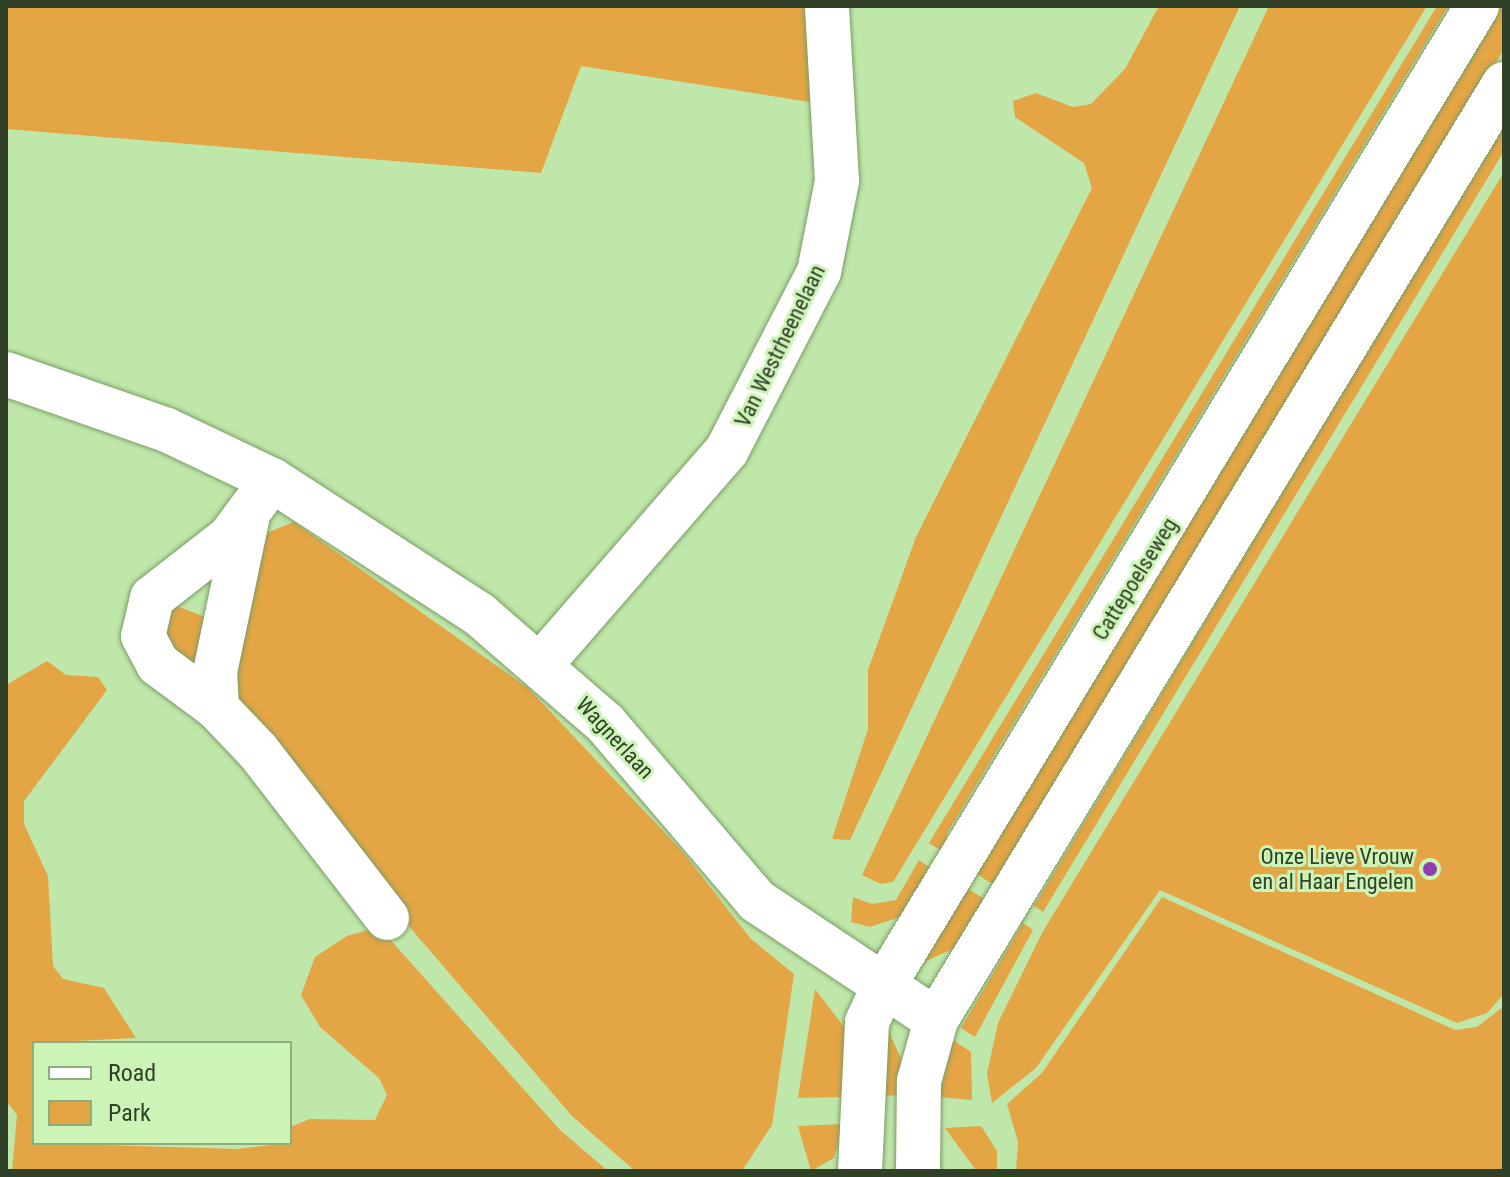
<!DOCTYPE html>
<style>
body{margin:0}
#map{position:relative;width:1510px;height:1177px;overflow:hidden;background:#c0e7aa;font-family:"Roboto Condensed",sans-serif}
div>[style]{position:absolute}
.green>*{inset:0;background:#e4a545}
.roads{filter:drop-shadow(0 0 2px #799d64) drop-shadow(0 0 2px #799d64)}
.minor>*{height:44px;margin:-22px;padding:0 22px;transform-origin:22px;border-radius:22px;background:#fff}
.tertiary>*{height:44px;margin:-22px;padding:0 22px;transform-origin:22px;border-radius:22px;background:#fff}
.dots>*{width:22px;height:22px;translate:-50% -50%;box-sizing:border-box;border:4px solid #cdf4b7;border-radius:50%}
span{translate:-50% -50%;white-space:nowrap;text-align:center;line-height:1.15;-webkit-text-stroke:6px #cdf4b7;paint-order:stroke}
.street-label{font-size:22px;color:#314128}
.poi-label{font-size:22px;color:#314128}
.right{translate:-100% -50%;text-align:right}
.frame{position:absolute;inset:0;border:8px solid #314128;pointer-events:none}
.legend{position:absolute;left:32px;top:1041px;width:260px;height:104px;box-sizing:border-box;background:#cdf4b7;border:2px solid #8fac7e;margin:0;padding:10px 14px;list-style:none;font-size:24px;color:#314128}
.legend li{display:flex;align-items:center;gap:16px;height:40px}
.legend b{width:40px;border:2px solid #8fac7e}
</style>
<div id="map">
<div class="green">
<div style="clip-path:polygon(6px 6px,818px 6px,823px 104px,581px 66px,541px 173px,6px 129px)"></div>
<div style="clip-path:polygon(1159px 6px,1240px 6px,850px 840px,832px 839px,868px 729px,868px 670px,916px 537px,1092px 188px,1084px 163px,1015px 117px,1013px 101px,1036px 93px,1073px 107px,1091px 104px,1125px 69px)"></div>
<div style="clip-path:polygon(1269px 6px,1427px 6px,893px 882px,881px 884px,862px 875px)"></div>
<div style="clip-path:polygon(1437px 6px,1448px 6px,947px 833px,945px 853px,929px 843px)"></div>
<div style="clip-path:polygon(1496px 6px,1504px 6px,1504px 49px,997px 887px,972px 871px)"></div>
<div style="clip-path:polygon(1504px 124px,1504px 151px,1443px 252px,1043px 912px,1034px 906px)"></div>
<div style="clip-path:polygon(1504px 172px,1504px 994px,1487px 1013px,1457px 1023px,1160px 890px,1036px 1068px,992px 1103px,987px 1074px,998px 1023px,1042px 933px)"></div>
<div style="clip-path:polygon(294px 522px,528px 688px,681px 850px,751px 939px,794px 974px,772px 1125px,742px 1171px,635px 1171px,572px 1116px,395px 910px,233px 699px,241px 619px,264px 534px)"></div>
<div style="clip-path:polygon(177px 606px,205px 617px,203px 656px,195px 661px,166px 655px,164px 610px)"></div>
<div style="clip-path:polygon(47px 661px,66px 675px,98px 677px,107px 690px,24px 801px,24px 824px,48px 876px,53px 966px,63px 979px,104px 988px,136px 1038px,34px 1043px,34px 1143px,237px 1149px,290px 1143px,290px 1127px,310px 1119px,375px 1120px,387px 1095px,379px 1078px,320px 1027px,301px 995px,315px 957px,347px 936px,379px 927px,560px 1130px,608px 1171px,12px 1171px,17px 1115px,6px 1101px,6px 685px)"></div>
<div style="clip-path:polygon(919px 860px,939px 874px,906px 915px,870px 927px,851px 922px,853px 897px,872px 904px,896px 900px)"></div>
<div style="clip-path:polygon(963px 886px,988px 901px,959px 946px,922px 963px)"></div>
<div style="clip-path:polygon(1162px 897px,1455px 1030px,1477px 1027px,1504px 1006px,1504px 1171px,1016px 1171px,1018px 1142px,1007px 1104px,1042px 1073px)"></div>
<div style="clip-path:polygon(1023px 923px,1033px 930px,975px 1037px,961px 1028px)"></div>
<div style="clip-path:polygon(815px 989px,848px 1032px,845px 1097px,798px 1098px)"></div>
<div style="clip-path:polygon(888px 1029px,901px 1059px,901px 1095px,877px 1096px)"></div>
<div style="clip-path:polygon(953px 1040px,971px 1052px,972px 1100px,939px 1097px)"></div>
<div style="clip-path:polygon(843px 1124px,834px 1158px,811px 1171px,798px 1126px)"></div>
<div style="clip-path:polygon(981px 1126px,997px 1151px,997px 1171px,975px 1169px,945px 1128px)"></div>
</div>
<div class="roads">
<div class="minor">
<div style="left:6px;top:374px;width:170px;rotate:19.2deg"></div>
<div style="left:167px;top:430px;width:116px;rotate:25.5deg"></div>
<div style="left:272px;top:480px;width:247px;rotate:32.9deg"></div>
<div style="left:479px;top:614px;width:167px;rotate:40.9deg"></div>
<div style="left:605px;top:723px;width:234px;rotate:49.5deg"></div>
<div style="left:757px;top:901px;width:215px;rotate:33.6deg"></div>
<div style="left:272px;top:480px;width:71px;rotate:126.4deg"></div>
<div style="left:230px;top:537px;width:99px;rotate:142deg"></div>
<div style="left:152px;top:598px;width:39px;rotate:103deg"></div>
<div style="left:143px;top:636px;width:32px;rotate:62deg"></div>
<div style="left:158px;top:664px;width:74px;rotate:36.7deg"></div>
<div style="left:217px;top:708px;width:59px;rotate:46.4deg"></div>
<div style="left:258px;top:751px;width:211px;rotate:52.3deg"></div>
<div style="left:542px;top:663px;width:282px;rotate:-49deg"></div>
<div style="left:727px;top:450px;width:200px;rotate:-62.7deg"></div>
<div style="left:819px;top:272px;width:93px;rotate:-78.8deg"></div>
<div style="left:837px;top:181px;width:175px;rotate:-93.3deg"></div>
<div style="left:217px;top:708px;width:36px;rotate:-93deg"></div>
<div style="left:215px;top:672px;width:155px;rotate:-78.1deg"></div>
</div>
<div class="tertiary">
<div style="left:860px;top:1171px;width:149px;rotate:-87.3deg"></div>
<div style="left:867px;top:1022px;width:38px;rotate:-65deg"></div>
<div style="left:883px;top:987px;width:1147px;rotate:-58.8deg"></div>
<div style="left:918px;top:1171px;width:90px;rotate:-89.4deg"></div>
<div style="left:919px;top:1081px;width:63px;rotate:-74.4deg"></div>
<div style="left:936px;top:1020px;width:1095px;rotate:-58.75deg"></div>
</div>
</div>
<div class="dots">
<div style="left:1430px;top:869px;background:#8e3faf"></div>
</div>
<div class="street-label">
<span style="left:780px;top:346px;rotate:-64deg">Van Westrheenelaan</span>
<span style="left:1135px;top:579px;rotate:-58deg">Cattepoelseweg</span>
<span style="left:615px;top:738px;rotate:47deg">Wagnerlaan</span>
</div>
<div class="poi-label">
<span class="right" style="left:1414px;top:869px">Onze Lieve Vrouw<br>en al Haar Engelen</span>
</div>
<div class="frame"></div>
<ul class="legend">
<li><b style="height:10px;background:#fff"></b>Road</li>
<li><b style="height:22px;background:#e4a545"></b>Park</li>
</ul>
</div>
